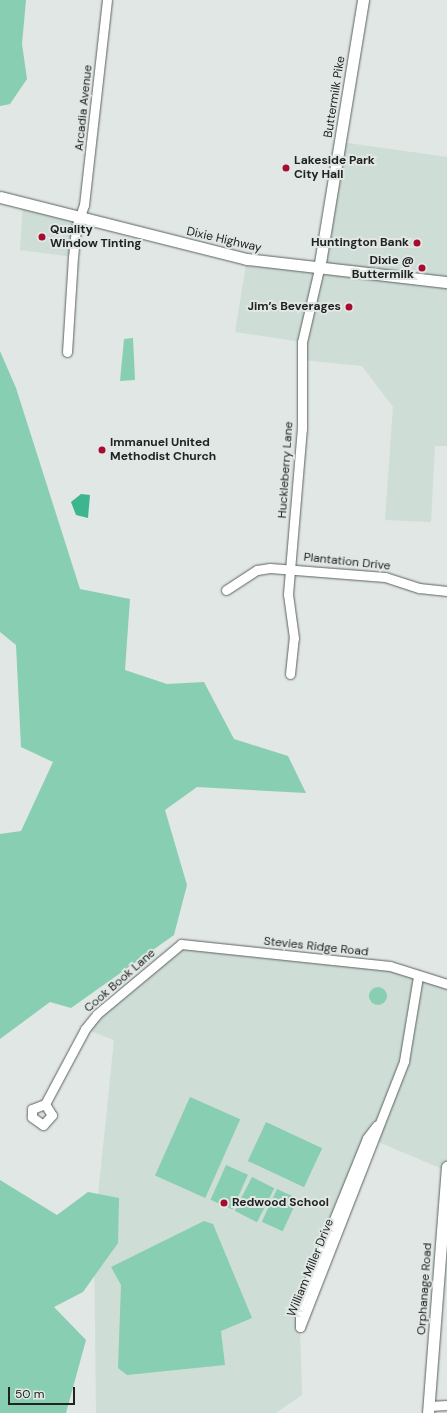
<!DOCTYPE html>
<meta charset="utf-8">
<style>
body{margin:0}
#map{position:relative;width:447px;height:1413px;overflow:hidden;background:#e0e7e4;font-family:"DM Sans",sans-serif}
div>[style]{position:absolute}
.built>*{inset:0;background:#ceddd6}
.green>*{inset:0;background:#88ceb3;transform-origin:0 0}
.round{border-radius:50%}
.water>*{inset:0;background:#3db68f}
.roads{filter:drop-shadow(0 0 1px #5c6260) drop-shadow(0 0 1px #5c6260)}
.minor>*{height:9px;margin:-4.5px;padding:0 4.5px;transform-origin:4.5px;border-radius:4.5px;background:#fff}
.major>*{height:11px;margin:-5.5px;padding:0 5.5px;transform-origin:5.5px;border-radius:5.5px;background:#fff}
.dots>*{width:11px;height:11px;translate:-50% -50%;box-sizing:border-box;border:2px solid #e0e7e4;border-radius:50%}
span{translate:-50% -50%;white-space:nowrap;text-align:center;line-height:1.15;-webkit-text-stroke:4px #e0e7e4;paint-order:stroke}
.street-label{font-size:12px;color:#202321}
.poi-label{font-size:12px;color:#202321;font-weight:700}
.left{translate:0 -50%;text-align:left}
.right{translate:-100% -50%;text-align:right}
.scale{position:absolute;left:8px;top:1387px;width:67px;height:18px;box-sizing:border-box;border:2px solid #202321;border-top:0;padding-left:5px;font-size:12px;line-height:14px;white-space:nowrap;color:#202321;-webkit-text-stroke:3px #e0e7e4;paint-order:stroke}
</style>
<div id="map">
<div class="built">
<div style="clip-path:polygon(341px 142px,447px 157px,447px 446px,435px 446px,431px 522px,385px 520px,393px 407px,362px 366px,302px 360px,302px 342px,235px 332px,247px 259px,319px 268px)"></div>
<div style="clip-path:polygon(23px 203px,83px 218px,73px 257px,20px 250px)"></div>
<div style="clip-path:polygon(181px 944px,390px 966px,447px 984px,447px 1171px,376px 1141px,300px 1327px,302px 1395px,276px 1413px,96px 1413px,94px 1234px,114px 1040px,85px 1029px)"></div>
</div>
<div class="green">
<div style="clip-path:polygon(0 0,26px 0,22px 44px,27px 79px,10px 104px,0 106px)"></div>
<div style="clip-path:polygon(133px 338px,135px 380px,120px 381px,124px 339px)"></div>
<div style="clip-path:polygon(0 351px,16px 388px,80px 589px,130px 599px,125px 670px,167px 684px,204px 682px,234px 739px,288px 756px,306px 793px,197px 787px,165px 810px,187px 885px,174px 935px,71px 1008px,50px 1002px,0 1039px,0 834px,21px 831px,53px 762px,21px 747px,16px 645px,0 632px)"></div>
<div class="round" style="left:369px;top:987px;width:18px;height:18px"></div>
<div style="left:190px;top:1097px;width:55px;height:86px;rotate:24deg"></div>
<div style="left:266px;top:1122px;width:62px;height:43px;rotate:25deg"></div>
<div style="left:226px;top:1165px;width:24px;height:38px;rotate:24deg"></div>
<div style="left:252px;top:1177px;width:25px;height:38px;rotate:27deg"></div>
<div style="clip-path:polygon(0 1180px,57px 1215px,88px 1192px,119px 1198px,118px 1243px,83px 1292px,54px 1307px,86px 1340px,66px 1413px,0 1413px)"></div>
<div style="left:277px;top:1189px;width:23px;height:36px;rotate:25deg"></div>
<div style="clip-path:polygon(204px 1221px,213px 1224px,252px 1318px,221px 1331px,225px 1365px,127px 1375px,118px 1368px,121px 1285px,111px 1267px)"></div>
</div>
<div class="water">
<div style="clip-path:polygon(81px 494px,90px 495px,88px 518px,76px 515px,71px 502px)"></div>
</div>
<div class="roads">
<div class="minor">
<div style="left:67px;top:352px;width:95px;rotate:-86.4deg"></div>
<div style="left:73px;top:257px;width:29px;rotate:-84deg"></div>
<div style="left:76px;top:228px;width:24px;rotate:-71deg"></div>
<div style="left:84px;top:205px;width:206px;rotate:-83.6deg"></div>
<div style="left:226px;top:590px;width:37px;rotate:-33deg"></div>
<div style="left:257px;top:570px;width:13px;rotate:-9deg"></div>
<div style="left:270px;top:568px;width:115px;rotate:4.5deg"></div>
<div style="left:385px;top:577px;width:36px;rotate:18deg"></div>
<div style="left:419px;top:588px;width:28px;rotate:6deg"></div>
<div style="left:290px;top:674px;width:36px;rotate:-84deg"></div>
<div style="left:294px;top:638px;width:44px;rotate:-97.8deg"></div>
<div style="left:288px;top:594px;width:166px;rotate:-85.2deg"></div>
<div style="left:302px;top:429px;width:87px;rotate:-90deg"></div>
<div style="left:302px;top:342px;width:75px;rotate:-76.9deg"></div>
<div style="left:45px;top:1104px;width:13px;rotate:58deg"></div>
<div style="left:52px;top:1115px;width:13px;rotate:132deg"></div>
<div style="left:43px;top:1125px;width:14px;rotate:-144deg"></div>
<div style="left:32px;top:1117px;width:8px;rotate:-90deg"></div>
<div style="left:32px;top:1109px;width:14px;rotate:-21deg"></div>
<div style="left:45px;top:1104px;width:85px;rotate:-61.9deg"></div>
<div style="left:85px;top:1029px;width:19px;rotate:-51deg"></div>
<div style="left:97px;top:1014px;width:109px;rotate:-39.8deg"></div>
<div style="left:181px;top:944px;width:210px;rotate:6deg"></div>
<div style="left:390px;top:966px;width:60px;rotate:17.5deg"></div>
<div style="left:300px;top:1327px;width:286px;rotate:-68.6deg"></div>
<div style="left:404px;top:1061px;width:86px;rotate:-80.6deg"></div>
<div style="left:300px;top:1327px;width:24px;rotate:-90deg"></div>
<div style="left:300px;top:1303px;width:178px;rotate:-67.9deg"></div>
<div style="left:367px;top:1138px;width:16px;rotate:-52deg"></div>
<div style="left:429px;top:1406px;width:18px;rotate:-3deg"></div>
</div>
<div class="major">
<div style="left:0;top:197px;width:255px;rotate:14.1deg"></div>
<div style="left:247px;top:259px;width:201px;rotate:6.6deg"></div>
<div style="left:319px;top:269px;width:273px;rotate:-80.7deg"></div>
<div style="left:428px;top:1413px;width:247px;rotate:-85.6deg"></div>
</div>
</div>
<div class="dots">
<div style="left:286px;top:168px;background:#a60c2f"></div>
<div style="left:42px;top:237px;background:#a60c2f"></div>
<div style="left:417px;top:243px;background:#a60c2f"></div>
<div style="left:422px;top:268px;background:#a60c2f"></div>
<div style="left:349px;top:307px;background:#a60c2f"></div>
<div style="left:102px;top:450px;background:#a60c2f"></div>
<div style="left:224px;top:1203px;background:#a60c2f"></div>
</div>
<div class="street-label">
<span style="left:335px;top:97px;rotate:-81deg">Buttermilk Pike</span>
<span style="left:84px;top:108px;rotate:-84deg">Arcadia Avenue</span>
<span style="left:224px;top:240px;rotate:13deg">Dixie Highway</span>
<span style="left:286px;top:470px;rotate:-86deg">Huckleberry Lane</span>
<span style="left:347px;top:562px;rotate:6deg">Plantation Drive</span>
<span style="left:316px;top:947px;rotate:6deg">Stevies Ridge Road</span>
<span style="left:120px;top:981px;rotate:-41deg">Cook Book Lane</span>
<span style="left:311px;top:1268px;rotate:-68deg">William Miller Drive</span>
<span style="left:425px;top:1289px;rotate:-86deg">Orphanage Road</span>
</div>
<div class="poi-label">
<span class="left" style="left:294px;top:168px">Lakeside Park<br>City Hall</span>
<span class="left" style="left:50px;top:237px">Quality<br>Window Tinting</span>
<span class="right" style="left:409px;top:243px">Huntington Bank</span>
<span class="right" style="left:414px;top:268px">Dixie @<br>Buttermilk</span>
<span class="right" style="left:341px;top:307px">Jim’s Beverages</span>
<span class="left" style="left:110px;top:450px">Immanuel United<br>Methodist Church</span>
<span class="left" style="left:232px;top:1203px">Redwood School</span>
</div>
<div class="scale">50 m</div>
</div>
